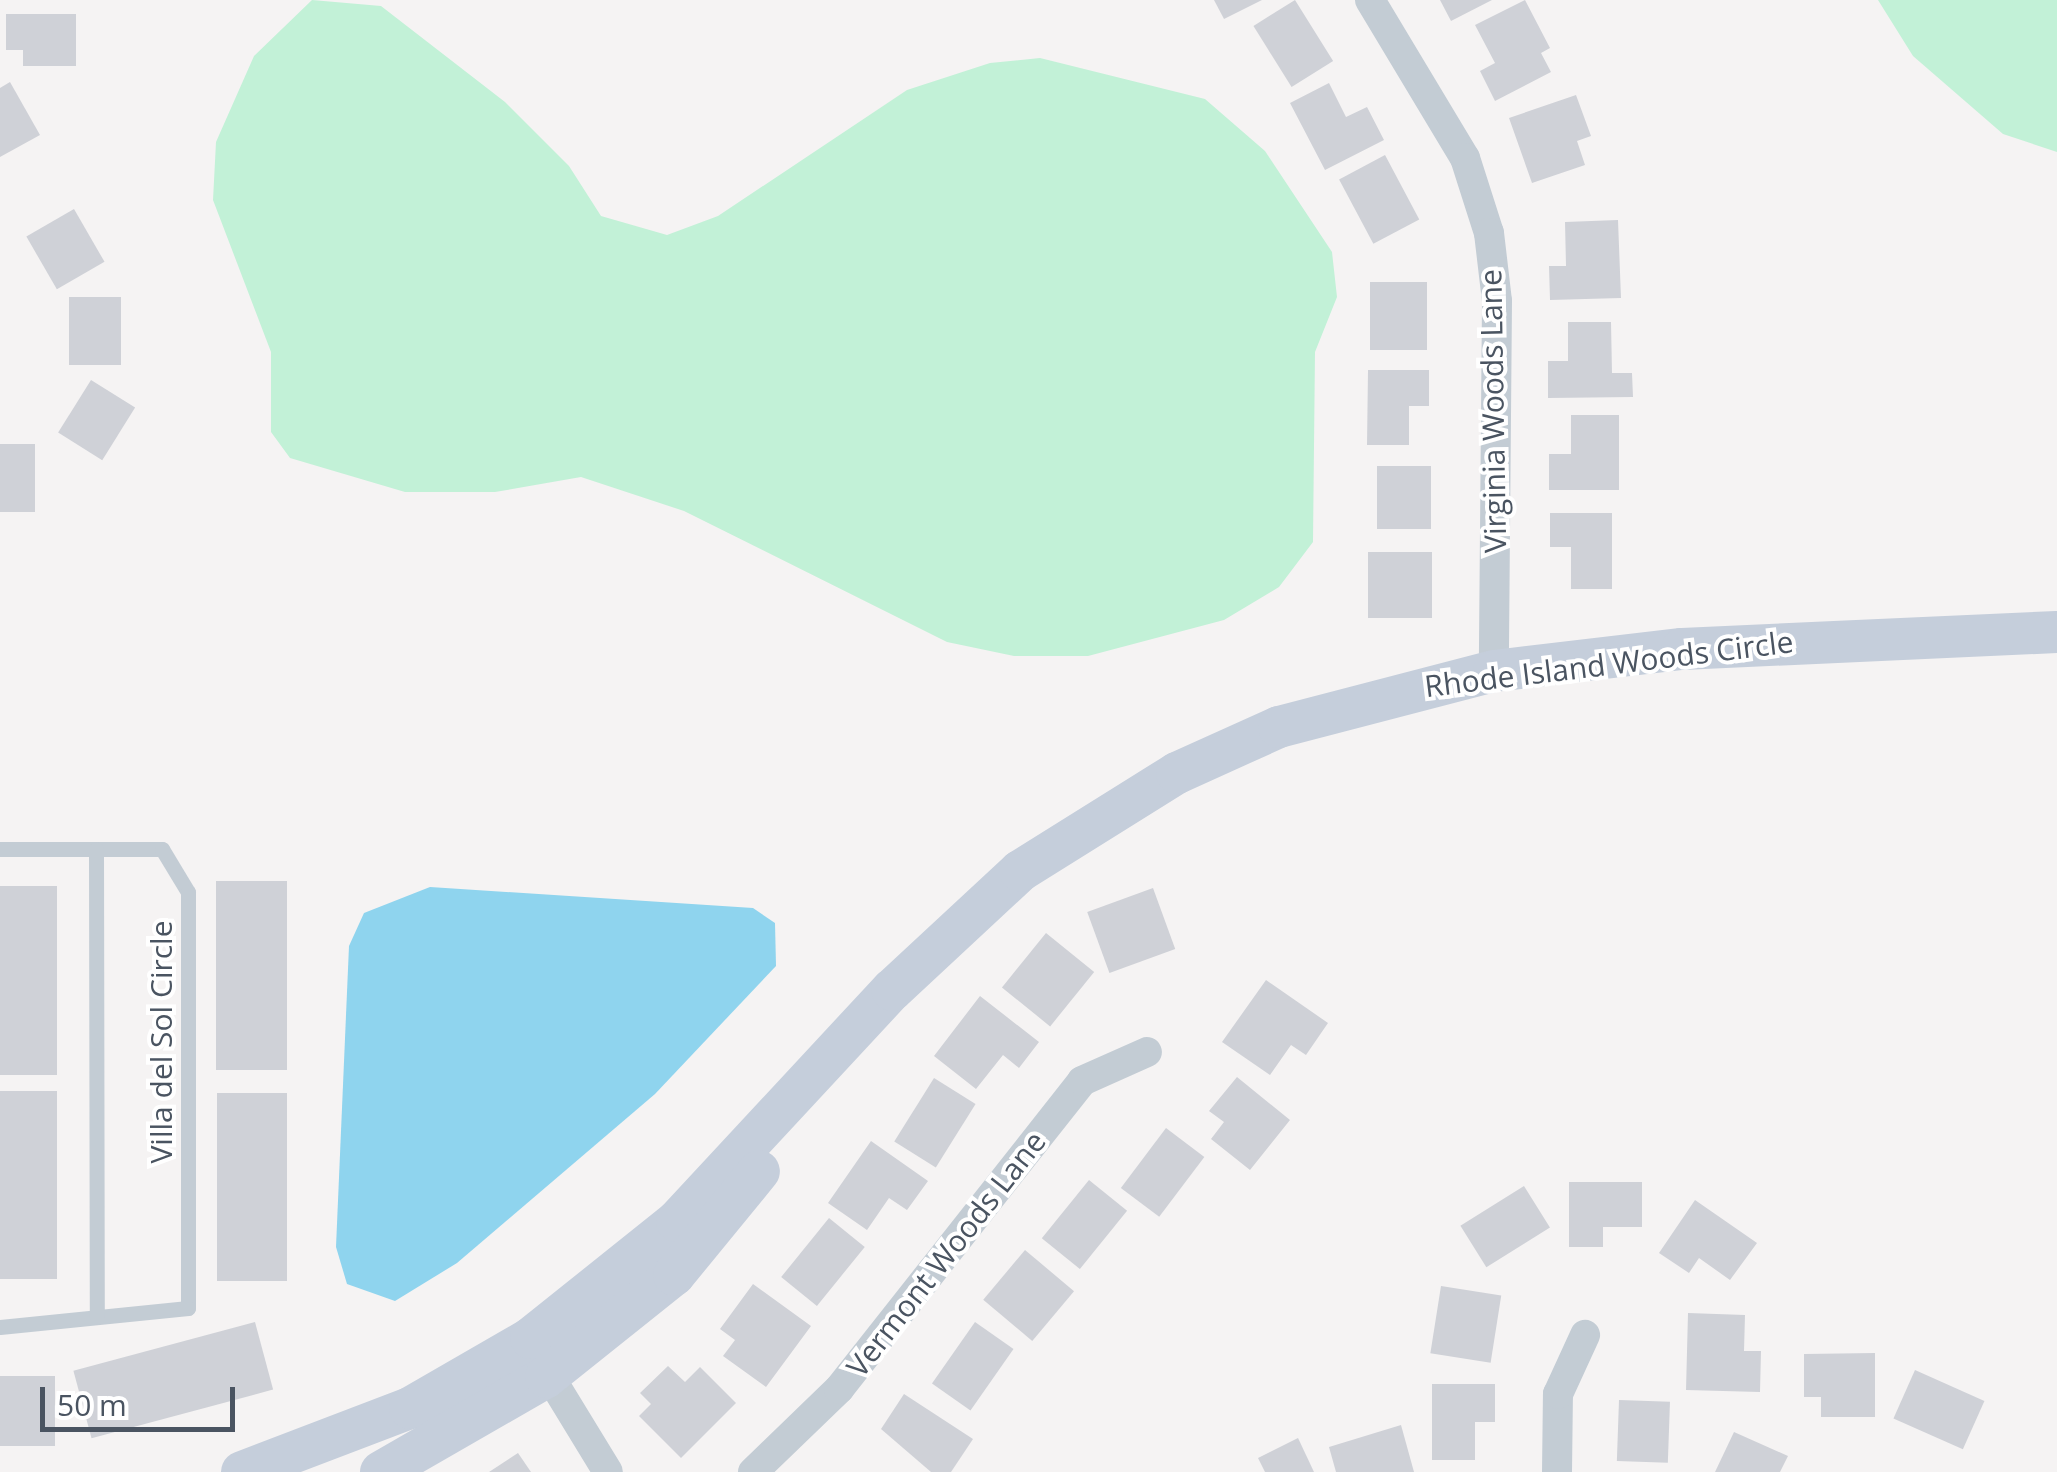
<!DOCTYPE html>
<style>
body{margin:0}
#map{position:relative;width:2057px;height:1472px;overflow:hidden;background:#f5f3f3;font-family:"Open Sans",sans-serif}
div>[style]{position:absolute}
.green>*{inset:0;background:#c2f1d7}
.water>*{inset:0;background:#8fd4ee}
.building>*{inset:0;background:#cfd1d7;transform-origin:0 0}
.lane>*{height:15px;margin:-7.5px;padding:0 7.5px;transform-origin:7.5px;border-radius:7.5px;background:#c3ccd4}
.street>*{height:30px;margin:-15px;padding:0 15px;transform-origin:15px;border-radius:15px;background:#c3ccd4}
.secondary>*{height:42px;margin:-21px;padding:0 21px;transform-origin:21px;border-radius:21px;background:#c5cedb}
span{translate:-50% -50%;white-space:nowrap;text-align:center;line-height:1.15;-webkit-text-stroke:8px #fff;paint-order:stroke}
.street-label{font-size:30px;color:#4a5461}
.scale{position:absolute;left:40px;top:1387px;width:195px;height:45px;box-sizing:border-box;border:5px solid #4a5461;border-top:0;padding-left:12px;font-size:30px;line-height:35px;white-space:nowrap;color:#4a5461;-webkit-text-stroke:8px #fff;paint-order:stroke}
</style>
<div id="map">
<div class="green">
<div style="clip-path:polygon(312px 0,381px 6px,505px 102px,569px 166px,601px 216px,667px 235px,718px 216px,907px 90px,990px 63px,1040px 58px,1205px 99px,1265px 151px,1332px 252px,1337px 297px,1315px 352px,1313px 542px,1279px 587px,1224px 620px,1088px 656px,1014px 656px,947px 642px,684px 511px,581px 477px,495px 492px,405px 492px,290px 458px,271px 432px,271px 352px,213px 200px,216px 142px,254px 56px)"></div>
<div style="clip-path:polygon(1878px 0,2057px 0,2057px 152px,2003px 134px,1913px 56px)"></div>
</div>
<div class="water">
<div style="clip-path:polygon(430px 887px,753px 908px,775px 923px,776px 966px,655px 1094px,457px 1263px,395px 1301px,347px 1284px,336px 1247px,349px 946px,364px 913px)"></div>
</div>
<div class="building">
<div style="clip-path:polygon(1214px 0,1262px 0,1224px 19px)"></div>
<div style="left:1295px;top:0;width:72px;height:49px;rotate:58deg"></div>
<div style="clip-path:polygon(1440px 0,1492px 0,1451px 21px)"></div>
<div style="clip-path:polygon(1525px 0,1550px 48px,1541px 53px,1551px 72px,1495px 101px,1480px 71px,1495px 63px,1475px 25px)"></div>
<div style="clip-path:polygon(6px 14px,76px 14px,76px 66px,23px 66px,23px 50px,6px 50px)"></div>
<div style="clip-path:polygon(10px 82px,40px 135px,0 157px,0 88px)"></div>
<div style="clip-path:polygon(1329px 83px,1346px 117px,1367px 107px,1384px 140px,1325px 170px,1290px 103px)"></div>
<div style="clip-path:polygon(1576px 95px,1591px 136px,1577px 141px,1585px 165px,1532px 183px,1509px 118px)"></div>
<div style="left:1385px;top:155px;width:73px;height:52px;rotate:62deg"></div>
<div style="left:74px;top:209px;width:61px;height:55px;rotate:60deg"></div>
<div style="clip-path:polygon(1618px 220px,1621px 298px,1550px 300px,1549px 266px,1566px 266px,1565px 222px)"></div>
<div style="left:1370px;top:282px;width:57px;height:68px"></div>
<div style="left:69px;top:297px;width:52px;height:68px"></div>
<div style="clip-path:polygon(1568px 322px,1611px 322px,1612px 373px,1632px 373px,1633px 397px,1548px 398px,1548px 361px,1568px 361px)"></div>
<div style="clip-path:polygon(1368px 370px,1429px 370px,1429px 406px,1409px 406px,1409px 445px,1367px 445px)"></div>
<div style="left:91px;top:380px;width:52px;height:62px;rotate:32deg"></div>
<div style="clip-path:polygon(1571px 415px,1619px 415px,1619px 490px,1549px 490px,1549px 454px,1571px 454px)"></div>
<div style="left:0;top:444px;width:35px;height:68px"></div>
<div style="left:1377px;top:466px;width:54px;height:63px"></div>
<div style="clip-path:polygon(1550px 513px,1612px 513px,1612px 589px,1571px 589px,1571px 547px,1550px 547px)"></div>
<div style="left:1368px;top:552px;width:64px;height:66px"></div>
<div style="left:216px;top:881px;width:71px;height:189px"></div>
<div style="left:0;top:886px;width:57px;height:189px"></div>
<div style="left:1153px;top:888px;width:65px;height:70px;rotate:70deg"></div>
<div style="left:1046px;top:933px;width:62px;height:70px;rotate:39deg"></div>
<div style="clip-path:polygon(1266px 980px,1328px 1023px,1306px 1055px,1291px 1045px,1270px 1075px,1222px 1042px)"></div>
<div style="clip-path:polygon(980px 996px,1039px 1042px,1019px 1068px,1003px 1055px,976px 1089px,934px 1056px)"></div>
<div style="clip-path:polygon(1237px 1077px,1290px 1120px,1250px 1170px,1211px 1139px,1224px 1122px,1209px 1111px)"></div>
<div style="left:934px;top:1078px;width:49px;height:75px;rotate:32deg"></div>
<div style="left:0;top:1091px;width:57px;height:188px"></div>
<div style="left:217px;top:1093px;width:70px;height:188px"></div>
<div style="left:1166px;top:1128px;width:48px;height:75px;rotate:37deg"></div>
<div style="clip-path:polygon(871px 1141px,928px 1181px,907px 1210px,889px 1198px,867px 1230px,828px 1203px)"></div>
<div style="left:1089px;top:1180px;width:49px;height:75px;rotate:39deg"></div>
<div style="clip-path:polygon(1569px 1182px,1642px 1182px,1642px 1227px,1603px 1227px,1603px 1247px,1569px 1247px)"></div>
<div style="left:1524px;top:1186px;width:49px;height:75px;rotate:58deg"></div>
<div style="clip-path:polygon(1695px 1200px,1757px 1243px,1730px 1280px,1699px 1258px,1689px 1273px,1659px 1253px)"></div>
<div style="left:829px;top:1218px;width:46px;height:76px;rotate:39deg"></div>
<div style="left:1025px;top:1250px;width:64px;height:65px;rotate:40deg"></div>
<div style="clip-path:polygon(753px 1284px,811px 1326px,766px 1387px,723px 1356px,735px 1340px,720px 1329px)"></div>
<div style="left:1441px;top:1286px;width:61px;height:68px;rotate:9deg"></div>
<div style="clip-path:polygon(1688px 1313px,1745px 1315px,1744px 1351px,1761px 1351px,1760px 1392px,1686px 1390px)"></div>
<div style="left:255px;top:1322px;width:70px;height:188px;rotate:75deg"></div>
<div style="left:975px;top:1322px;width:47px;height:75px;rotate:35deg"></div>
<div style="clip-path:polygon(1875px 1353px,1875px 1417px,1821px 1417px,1821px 1397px,1804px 1397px,1804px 1354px)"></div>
<div style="clip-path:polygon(668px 1366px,685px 1382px,700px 1367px,736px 1403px,681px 1458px,639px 1416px,651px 1404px,640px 1393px)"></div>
<div style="left:1915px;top:1370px;width:76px;height:53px;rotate:24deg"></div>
<div style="left:0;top:1376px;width:55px;height:70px"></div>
<div style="clip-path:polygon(1432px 1384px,1495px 1384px,1495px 1422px,1475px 1422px,1475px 1460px,1432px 1460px)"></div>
<div style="clip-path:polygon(904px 1394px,973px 1439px,951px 1472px,931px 1472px,881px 1429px)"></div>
<div style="left:1619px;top:1400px;width:51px;height:61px;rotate:2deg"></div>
<div style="clip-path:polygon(1401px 1425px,1414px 1472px,1336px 1472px,1329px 1447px)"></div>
<div style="clip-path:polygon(1734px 1432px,1788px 1456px,1780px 1472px,1715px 1472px)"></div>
<div style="clip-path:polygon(1298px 1438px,1314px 1472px,1265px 1472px,1258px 1458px)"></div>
<div style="clip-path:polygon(518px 1453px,531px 1472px,489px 1472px)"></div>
</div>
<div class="lane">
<div style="left:0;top:849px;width:162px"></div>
<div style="left:162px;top:849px;width:50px;rotate:58.8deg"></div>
<div style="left:188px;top:892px;width:416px;rotate:90deg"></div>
<div style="left:188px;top:1308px;width:189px;rotate:174.2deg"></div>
<div style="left:96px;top:849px;width:468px;rotate:89.9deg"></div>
</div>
<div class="street">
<div style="left:1370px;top:0;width:184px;rotate:59deg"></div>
<div style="left:1465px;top:158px;width:79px;rotate:72.3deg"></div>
<div style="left:1489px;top:233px;width:68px;rotate:83.3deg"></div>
<div style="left:1497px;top:301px;width:370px;rotate:90.5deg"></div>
<div style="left:539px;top:1359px;width:132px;rotate:58.6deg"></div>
<div style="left:753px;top:1472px;width:120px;rotate:-44deg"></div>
<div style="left:839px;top:1389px;width:392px;rotate:-51.7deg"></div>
<div style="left:1082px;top:1081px;width:71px;rotate:-24deg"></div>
<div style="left:1557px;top:1472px;width:78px;rotate:-89.3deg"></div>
<div style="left:1558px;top:1394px;width:65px;rotate:-65.4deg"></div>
</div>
<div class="secondary">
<div style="left:242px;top:1472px;width:180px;rotate:-20.9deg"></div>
<div style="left:410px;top:1408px;width:140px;rotate:-30deg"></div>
<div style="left:531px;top:1338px;width:187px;rotate:-38.7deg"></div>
<div style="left:677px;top:1221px;width:316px;rotate:-47.1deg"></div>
<div style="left:892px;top:990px;width:175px;rotate:-42.9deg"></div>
<div style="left:1020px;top:871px;width:185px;rotate:-32deg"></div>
<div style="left:1177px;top:773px;width:112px;rotate:-24.3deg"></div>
<div style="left:1279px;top:727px;width:222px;rotate:-14.6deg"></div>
<div style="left:1494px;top:671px;width:189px;rotate:-6.7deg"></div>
<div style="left:1682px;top:649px;width:375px;rotate:-2.6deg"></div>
<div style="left:381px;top:1472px;width:190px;rotate:-29.9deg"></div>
<div style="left:546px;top:1377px;width:164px;rotate:-38.6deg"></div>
<div style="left:674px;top:1275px;width:134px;rotate:-50.7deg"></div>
</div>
<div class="street-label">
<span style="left:1493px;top:411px;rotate:-91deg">Virginia Woods Lane</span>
<span style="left:1609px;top:664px;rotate:-7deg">Rhode Island Woods Circle</span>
<span style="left:161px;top:1042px;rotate:-90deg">Villa del Sol Circle</span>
<span style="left:946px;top:1254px;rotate:-52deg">Vermont Woods Lane</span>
</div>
<div class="scale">50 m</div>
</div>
